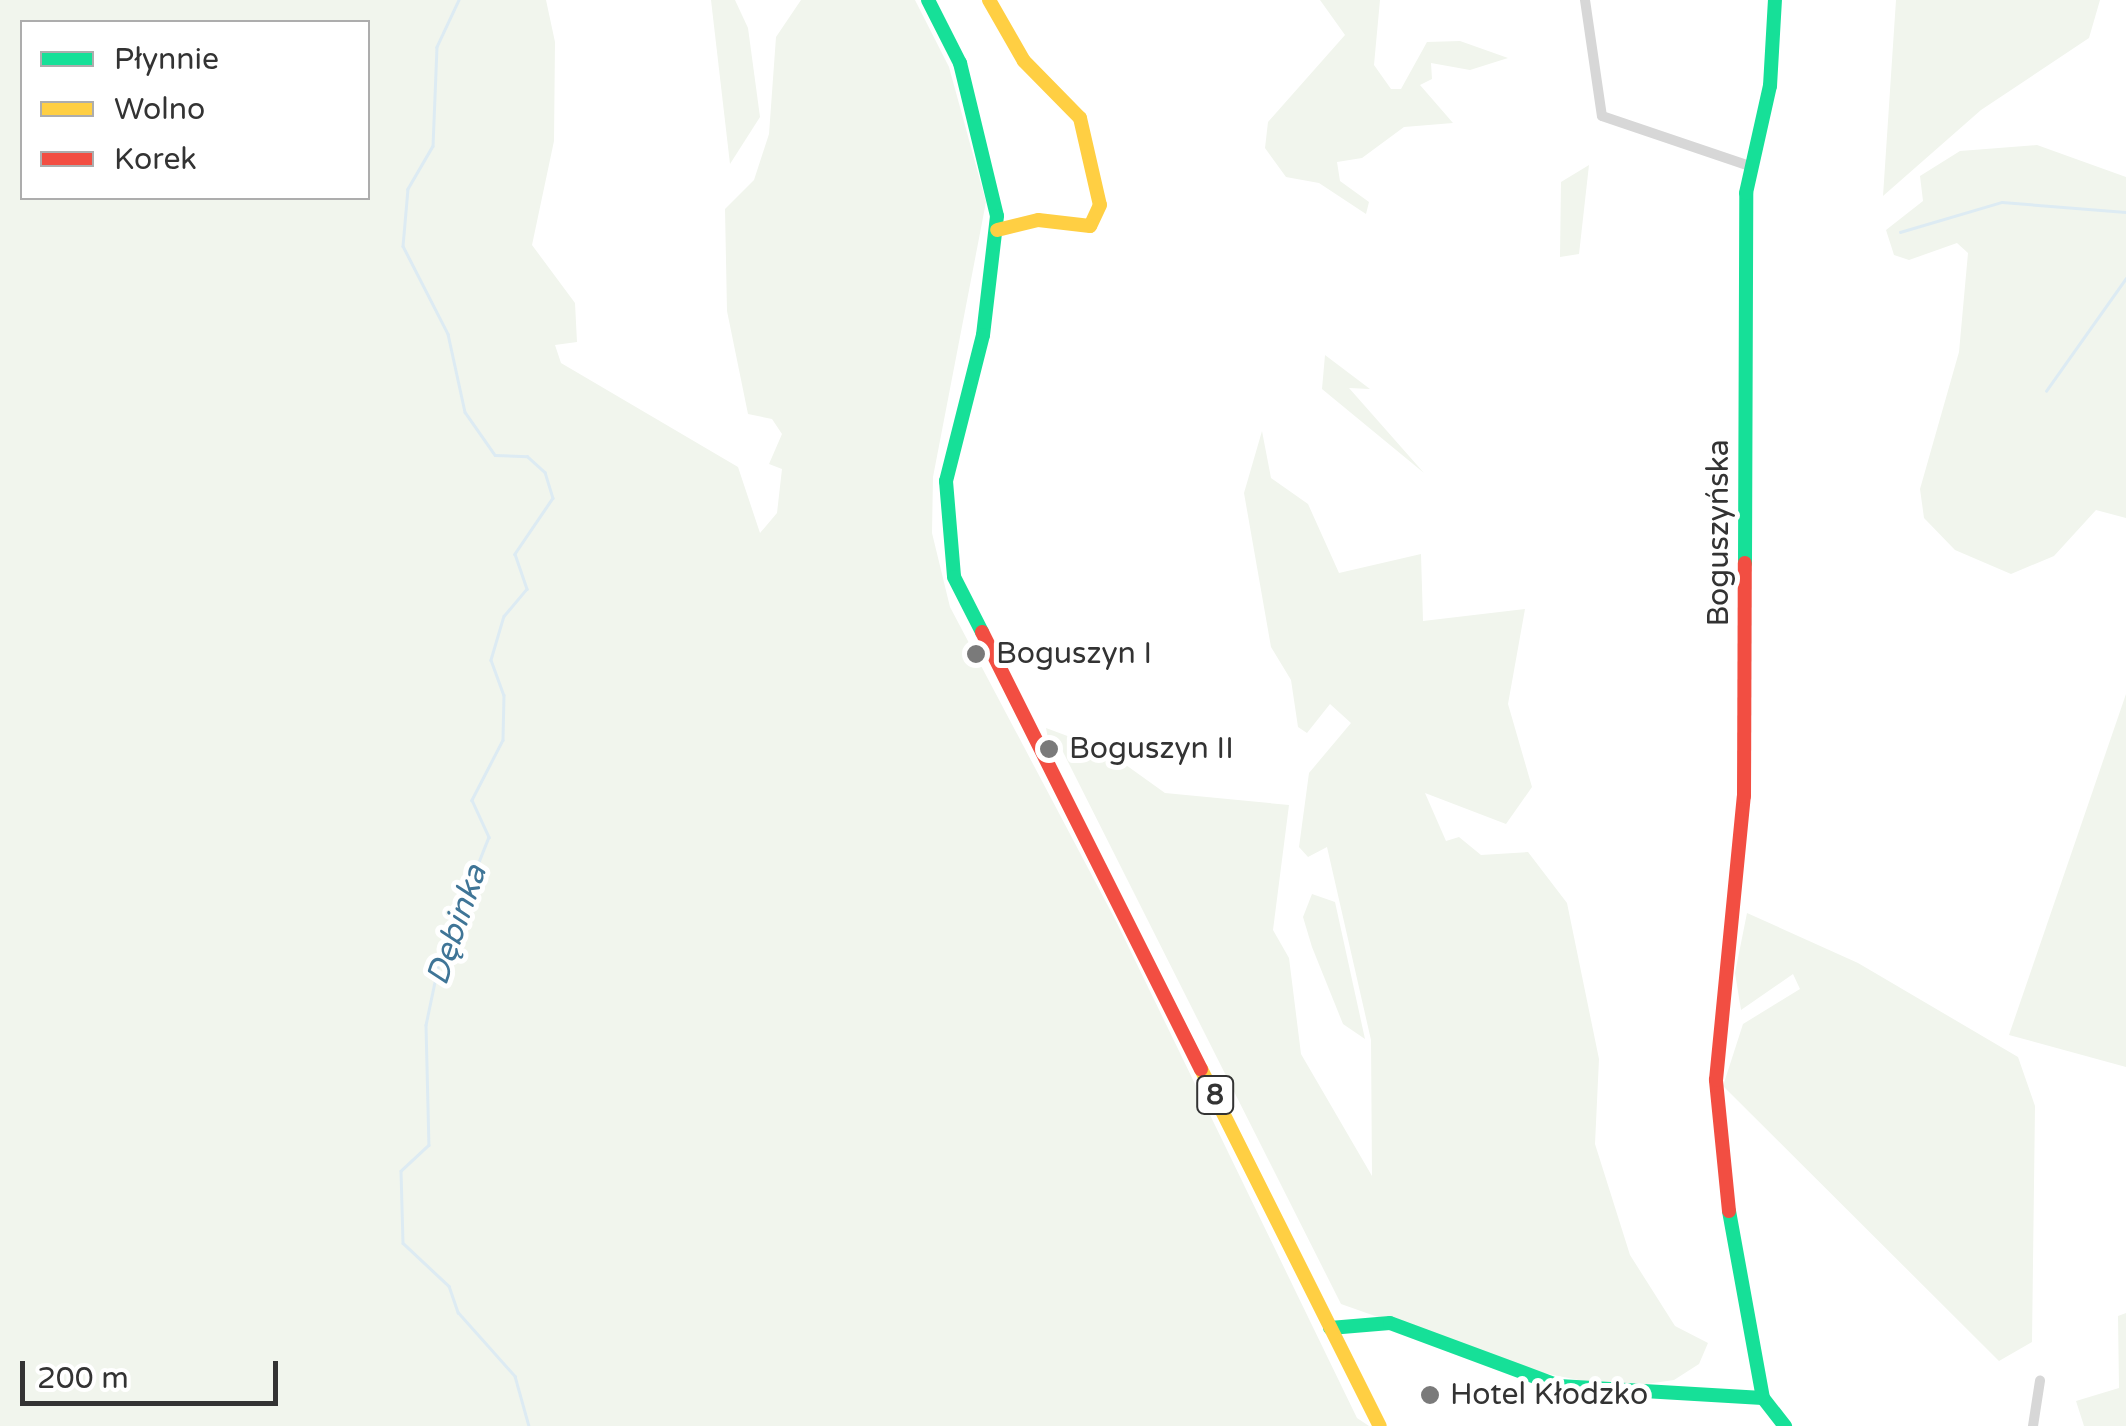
<!DOCTYPE html>
<meta charset="utf-8">
<style>
body{margin:0}
#map{position:relative;width:2126px;height:1426px;overflow:hidden;background:#fff;font-family:"Varela Round",sans-serif}
div>[style]{position:absolute}
.green>*{inset:0;background:#f1f5ed}
.stream>*{height:2.5px;margin:-1.25px;padding:0 1.25px;transform-origin:1.25px;border-radius:1.25px;background:#ddebf3}
.street>*{height:10px;margin:-5px;padding:0 5px;transform-origin:5px;border-radius:5px;background:#d7d7d7}
.fast>*{height:14px;margin:-7px;padding:0 7px;transform-origin:7px;border-radius:7px;background:#16e098}
.slow>*{height:14px;margin:-7px;padding:0 7px;transform-origin:7px;border-radius:7px;background:#ffcf43}
.jam>*{height:14px;margin:-7px;padding:0 7px;transform-origin:7px;border-radius:7px;background:#f24e42}
.dots>*{width:28px;height:28px;translate:-50% -50%;box-sizing:border-box;border:5px solid #fff;border-radius:50%}
span{translate:-50% -50%;white-space:nowrap;text-align:center;line-height:1.15;-webkit-text-stroke:10px #fff;paint-order:stroke}
.shield-label span{padding:2px 8px;background:#fff;border:2px solid;border-radius:8px;-webkit-text-stroke-width:0}
.shield-label{font-size:28px;color:#333;font-weight:700}
.street-label{font-size:30px;color:#333}
.poi-label{font-size:30px;color:#333}
.left{translate:0 -50%;text-align:left}
.water-label{font-size:32px;color:#3f7597;font-style:italic}
.legend{position:absolute;left:20px;top:20px;width:350px;height:180px;box-sizing:border-box;background:#fff;border:2px solid #adadad;margin:0;padding:12px 18px;list-style:none;font-size:30px;color:#333}
.legend li{display:flex;align-items:center;gap:20px;height:50px}
.legend b{width:50px;border:2px solid #adadad}
.scale{position:absolute;left:20px;top:1361px;width:258px;height:45px;box-sizing:border-box;border:5px solid #333;border-top:0;padding-left:12px;font-size:30px;line-height:35px;white-space:nowrap;color:#333;-webkit-text-stroke:8px #fff;paint-order:stroke}
</style>
<div id="map">
<div class="green">
<div style="clip-path:polygon(evenodd,0 0,546px 0,555px 42px,554px 141px,532px 245px,575px 303px,577px 342px,555px 345px,561px 363px,738px 467px,760px 533px,777px 513px,782px 469px,769px 464px,782px 434px,772px 419px,748px 414px,727px 311px,725px 209px,754px 180px,769px 134px,776px 37px,801px 0,915px 0,949px 67px,986px 202px,933px 477px,932px 533px,950px 607px,1116px 921px,1357px 1418px,1369px 1426px,0 1426px,0 0,22px 22px,368px 22px,368px 198px,22px 198px,22px 22px)"></div>
<div style="clip-path:polygon(711px 0,735px 0,748px 28px,760px 117px,730px 164px)"></div>
<div style="clip-path:polygon(1320px 0,1380px 0,1374px 65px,1391px 89px,1401px 89px,1427px 42px,1460px 41px,1508px 58px,1470px 70px,1431px 63px,1432px 79px,1420px 85px,1453px 123px,1404px 127px,1362px 158px,1337px 162px,1340px 181px,1369px 202px,1366px 214px,1319px 183px,1286px 177px,1265px 148px,1268px 122px,1345px 35px)"></div>
<div style="clip-path:polygon(1896px 0,2100px 0,2089px 38px,1981px 110px,1883px 196px)"></div>
<div style="clip-path:polygon(2037px 145px,2126px 177px,2126px 518px,2096px 510px,2054px 556px,2011px 574px,1955px 550px,1924px 518px,1920px 489px,1959px 352px,1968px 253px,1957px 243px,1909px 260px,1894px 255px,1886px 230px,1923px 201px,1920px 176px,1960px 151px)"></div>
<div style="clip-path:polygon(1589px 165px,1579px 254px,1560px 257px,1561px 182px)"></div>
<div style="clip-path:polygon(1325px 355px,1370px 389px,1349px 388px,1424px 473px,1322px 389px)"></div>
<div style="clip-path:polygon(1262px 431px,1271px 478px,1308px 504px,1339px 573px,1421px 554px,1423px 621px,1525px 609px,1508px 704px,1532px 787px,1506px 824px,1425px 793px,1446px 841px,1459px 837px,1481px 855px,1528px 852px,1567px 903px,1599px 1059px,1595px 1144px,1630px 1255px,1675px 1326px,1708px 1343px,1699px 1364px,1674px 1380px,1619px 1388px,1528px 1370px,1341px 1304px,1059px 744px,1048px 739px,1046px 728px,1105px 750px,1165px 793px,1289px 805px,1273px 930px,1289px 958px,1301px 1054px,1372px 1176px,1371px 1040px,1327px 847px,1308px 857px,1299px 847px,1309px 773px,1351px 723px,1330px 704px,1307px 733px,1298px 727px,1291px 680px,1271px 647px,1244px 493px)"></div>
<div style="clip-path:polygon(2126px 694px,2126px 1067px,2009px 1035px)"></div>
<div style="clip-path:polygon(1312px 894px,1335px 902px,1365px 1039px,1343px 1024px,1312px 947px,1303px 917px)"></div>
<div style="clip-path:polygon(1747px 913px,1858px 963px,2018px 1057px,2035px 1106px,2032px 1342px,1999px 1361px,1723px 1086px,1743px 1024px,1800px 989px,1793px 974px,1741px 1010px,1735px 973px)"></div>
<div style="clip-path:polygon(2126px 1313px,2126px 1426px,2084px 1426px,2076px 1401px,2119px 1388px,2118px 1316px)"></div>
</div>
<div class="stream">
<div style="left:459px;top:0;width:52px;rotate:115.1deg"></div>
<div style="left:437px;top:47px;width:99px;rotate:92.3deg"></div>
<div style="left:433px;top:146px;width:50px;rotate:120.2deg"></div>
<div style="left:408px;top:189px;width:57px;rotate:95deg"></div>
<div style="left:403px;top:246px;width:99px;rotate:62.9deg"></div>
<div style="left:448px;top:334px;width:80px;rotate:77.7deg"></div>
<div style="left:465px;top:412px;width:52px;rotate:55.1deg"></div>
<div style="left:495px;top:455px;width:32px;rotate:2deg"></div>
<div style="left:527px;top:456px;width:24px;rotate:42deg"></div>
<div style="left:545px;top:472px;width:27px;rotate:73deg"></div>
<div style="left:553px;top:498px;width:68px;rotate:124.2deg"></div>
<div style="left:515px;top:554px;width:37px;rotate:71deg"></div>
<div style="left:527px;top:589px;width:35px;rotate:130deg"></div>
<div style="left:504px;top:616px;width:46px;rotate:106.5deg"></div>
<div style="left:491px;top:660px;width:37px;rotate:70deg"></div>
<div style="left:504px;top:695px;width:45px;rotate:91.3deg"></div>
<div style="left:503px;top:740px;width:68px;rotate:117.3deg"></div>
<div style="left:472px;top:800px;width:41px;rotate:65.3deg"></div>
<div style="left:489px;top:837px;width:136px;rotate:111.6deg"></div>
<div style="left:439px;top:963px;width:63px;rotate:101.8deg"></div>
<div style="left:426px;top:1025px;width:120px;rotate:88.6deg"></div>
<div style="left:429px;top:1145px;width:38px;rotate:137deg"></div>
<div style="left:401px;top:1171px;width:72px;rotate:88.4deg"></div>
<div style="left:403px;top:1243px;width:63px;rotate:43.1deg"></div>
<div style="left:449px;top:1286px;width:28px;rotate:71deg"></div>
<div style="left:458px;top:1312px;width:86px;rotate:48.3deg"></div>
<div style="left:515px;top:1376px;width:52px;rotate:74.4deg"></div>
<div style="left:1900px;top:232px;width:106px;rotate:-16.4deg"></div>
<div style="left:2002px;top:202px;width:124px;rotate:4.6deg"></div>
<div style="left:2046px;top:391px;width:138px;rotate:-54.7deg"></div>
</div>
<div class="street">
<div style="left:1585px;top:0;width:117px;rotate:81.7deg"></div>
<div style="left:1602px;top:116px;width:159px;rotate:18.7deg"></div>
<div style="left:2033px;top:1426px;width:46px;rotate:-81.2deg"></div>
</div>
<div class="fast">
<div style="left:928px;top:0;width:71px;rotate:63.1deg"></div>
<div style="left:960px;top:63px;width:157px;rotate:76.4deg"></div>
<div style="left:997px;top:216px;width:120px;rotate:96.7deg"></div>
<div style="left:983px;top:335px;width:151px;rotate:104.2deg"></div>
<div style="left:946px;top:481px;width:96px;rotate:85.2deg"></div>
<div style="left:954px;top:577px;width:62px;rotate:63deg"></div>
<div style="left:1745px;top:563px;width:370px;rotate:-89.8deg"></div>
<div style="left:1746px;top:193px;width:110px;rotate:-77.4deg"></div>
<div style="left:1770px;top:86px;width:86px;rotate:-86.7deg"></div>
<div style="left:1729px;top:1211px;width:190px;rotate:79.7deg"></div>
<div style="left:1763px;top:1398px;width:36px;rotate:52deg"></div>
<div style="left:1330px;top:1328px;width:60px;rotate:-4.8deg"></div>
<div style="left:1390px;top:1323px;width:180px;rotate:20.4deg"></div>
<div style="left:1559px;top:1386px;width:204px;rotate:3.4deg"></div>
</div>
<div class="slow">
<div style="left:989px;top:0;width:70px;rotate:60.2deg"></div>
<div style="left:1024px;top:61px;width:80px;rotate:45.5deg"></div>
<div style="left:1080px;top:118px;width:89px;rotate:77.1deg"></div>
<div style="left:1100px;top:205px;width:23px;rotate:115deg"></div>
<div style="left:1090px;top:226px;width:52px;rotate:-173.4deg"></div>
<div style="left:1038px;top:220px;width:42px;rotate:166.3deg"></div>
<div style="left:1201px;top:1069px;width:399px;rotate:63.4deg"></div>
</div>
<div class="jam">
<div style="left:982px;top:632px;width:489px;rotate:63.4deg"></div>
<div style="left:1729px;top:1211px;width:132px;rotate:-95.7deg"></div>
<div style="left:1716px;top:1080px;width:285px;rotate:-84.4deg"></div>
<div style="left:1744px;top:796px;width:233px;rotate:-89.8deg"></div>
</div>
<div class="dots">
<div style="left:976px;top:654px;background:#7a7a7a"></div>
<div style="left:1049px;top:749px;background:#7a7a7a"></div>
<div style="left:1430px;top:1395px;background:#7a7a7a"></div>
</div>
<div class="shield-label">
<span style="left:1215px;top:1095px">8</span>
</div>
<div class="street-label">
<span style="left:1719px;top:533px;rotate:-90deg">Boguszyńska</span>
</div>
<div class="poi-label">
<span class="left" style="left:996px;top:654px">Boguszyn I</span>
<span class="left" style="left:1069px;top:749px">Boguszyn II</span>
<span class="left" style="left:1450px;top:1395px">Hotel Kłodzko</span>
</div>
<div class="water-label">
<span style="left:457px;top:925px;rotate:-71deg">Dębinka</span>
</div>
<ul class="legend">
<li><b style="height:12px;background:#16e098"></b>Płynnie</li>
<li><b style="height:12px;background:#ffcf43"></b>Wolno</li>
<li><b style="height:12px;background:#f24e42"></b>Korek</li>
</ul>
<div class="scale">200 m</div>
</div>
